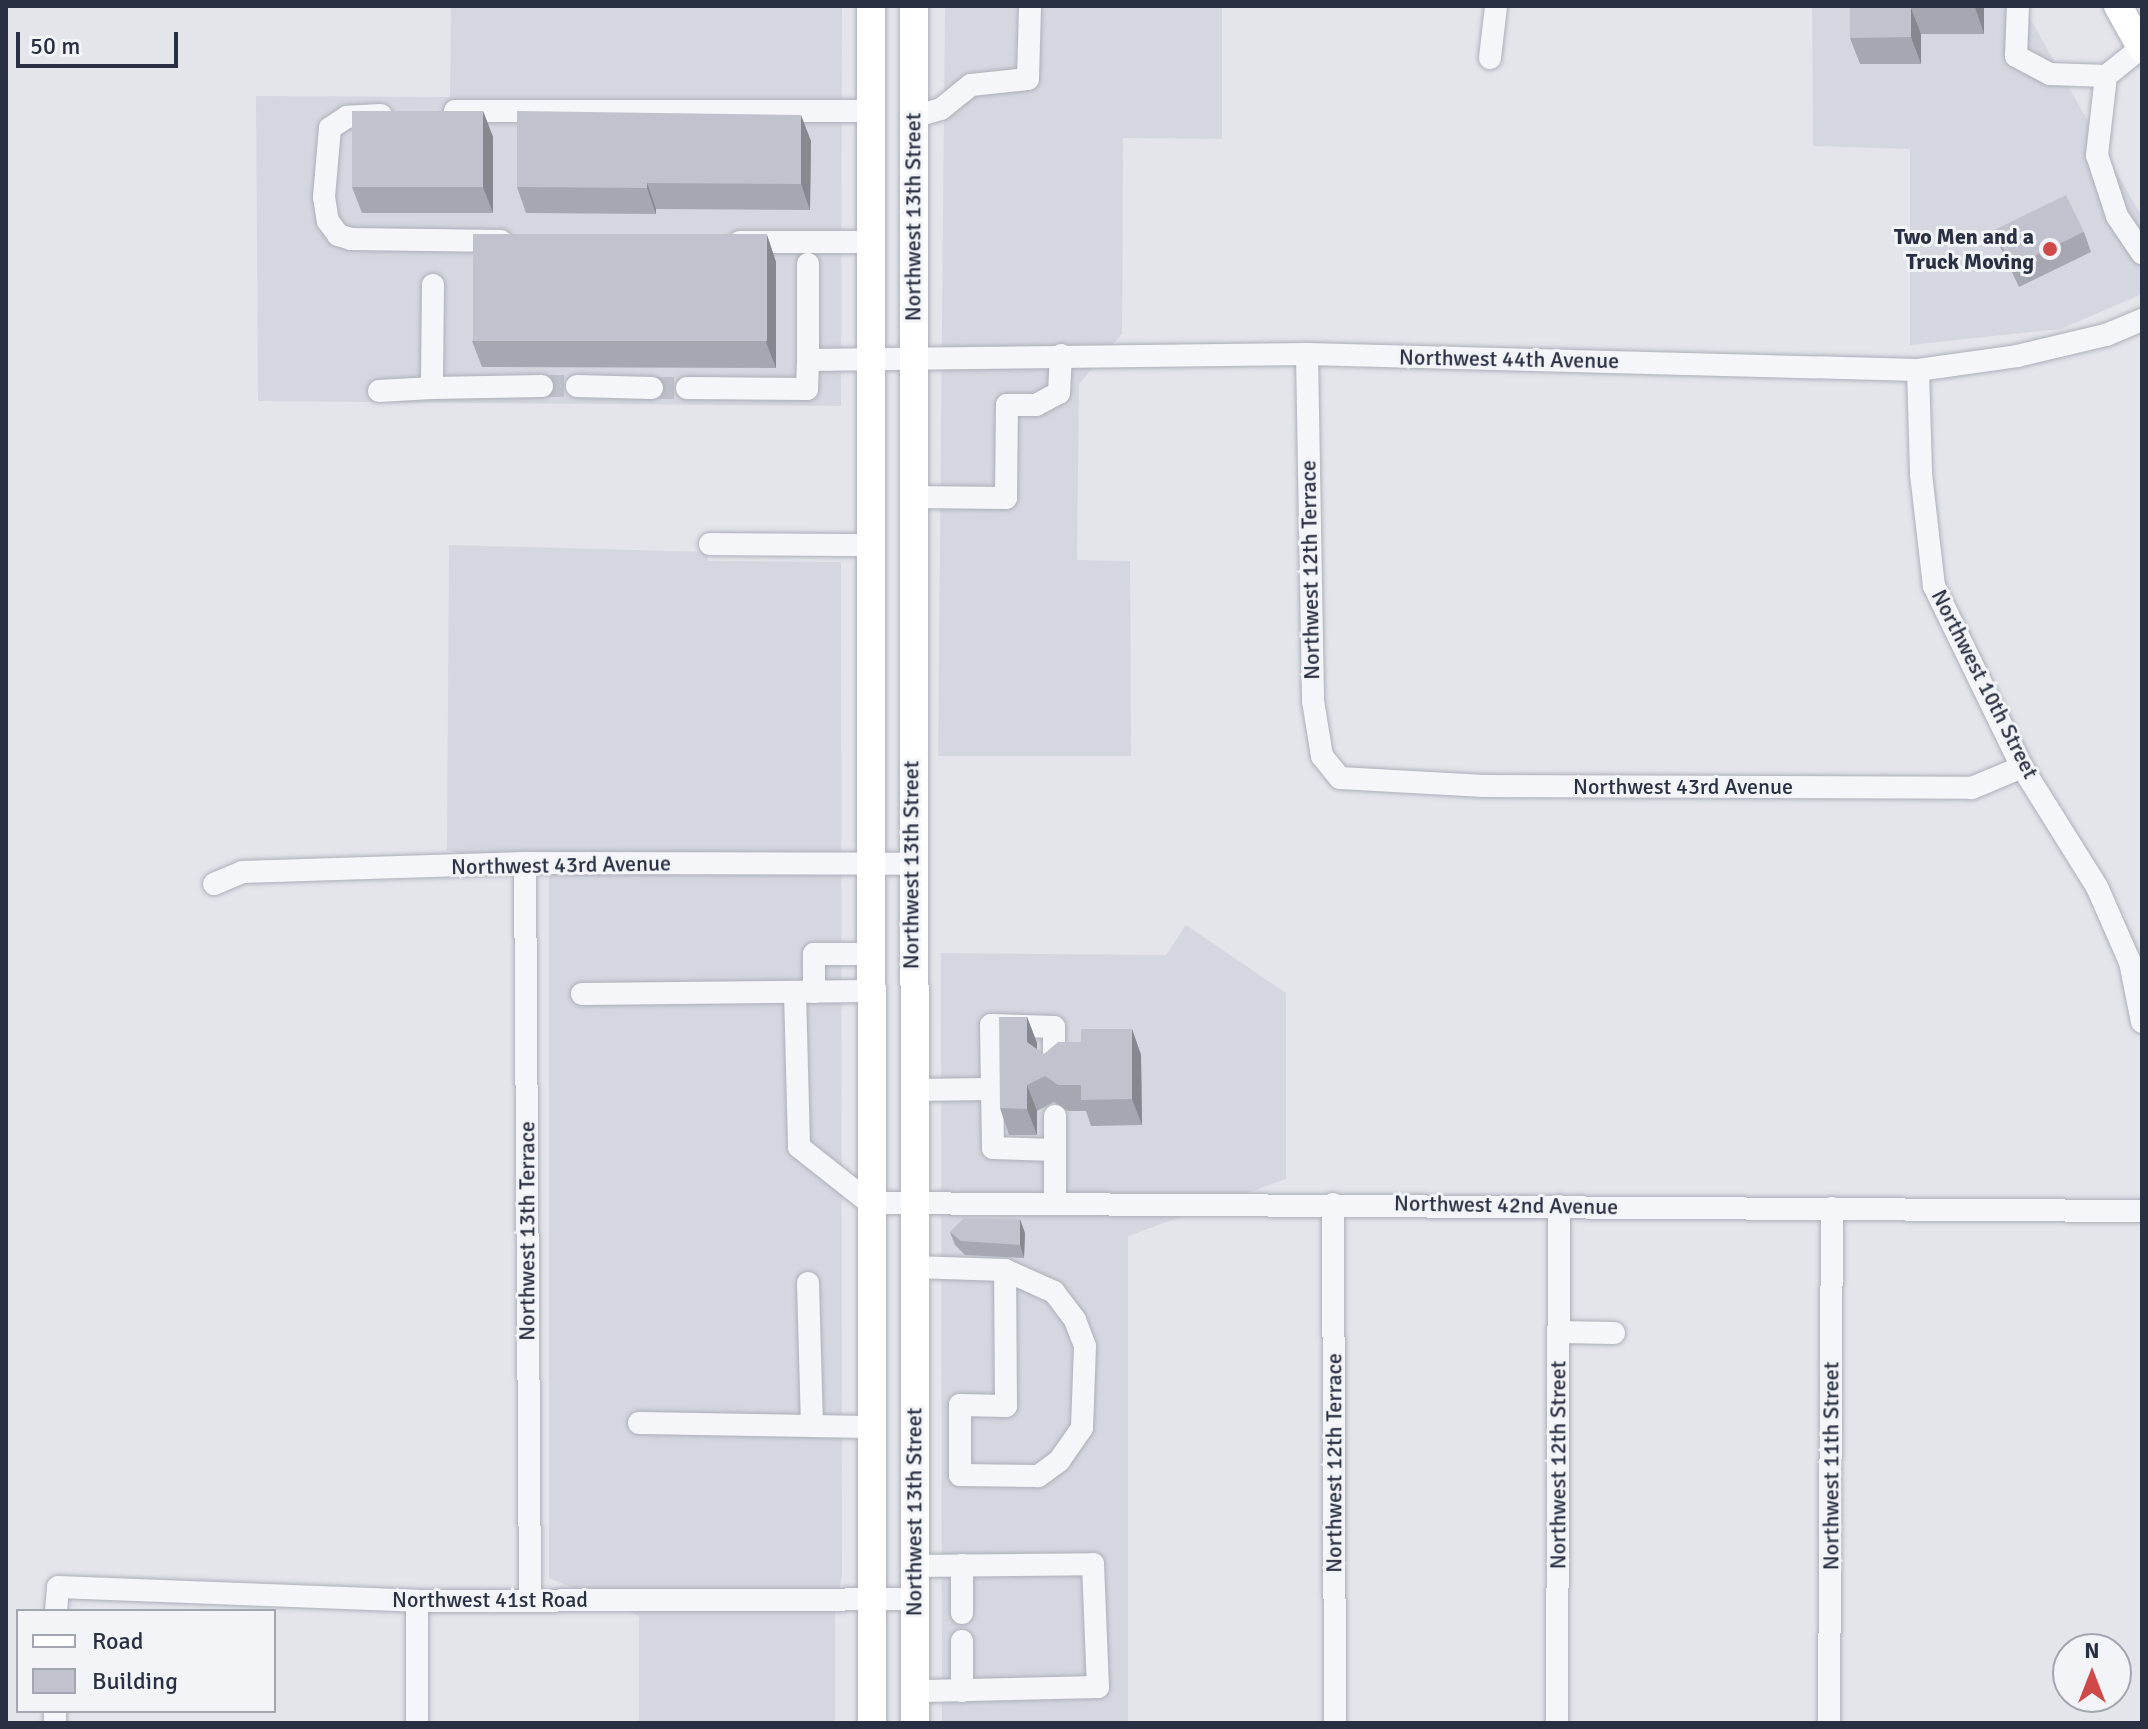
<!DOCTYPE html>
<style>
body{margin:0}
#map{position:relative;width:2148px;height:1729px;overflow:hidden;background:#e3e5eb;font-family:Signika,sans-serif}
div>[style]{position:absolute}
.built>*{inset:0;background:#d5d7e0}
.minor-tunnel>*{height:22px;margin-top:-11px;transform-origin:0;background:repeating-linear-gradient(90deg,#bec1c9 0 22px,transparent 0 33px)}
.roads{filter:drop-shadow(0 0 2px #acafb9) drop-shadow(0 0 2px #acafb9)}
.minor>*{height:22px;margin:-11px;padding:0 11px;transform-origin:11px;border-radius:11px;background:#f5f6f9}
.major>*{height:28px;margin:-14px;padding:0 14px;transform-origin:14px;border-radius:14px;background:#fff}
.wall>*{inset:0;background:#a5a8b1}
.shaded-wall>*{inset:0;background:#868890}
.building>*{inset:0;background:#c0c3ce;transform-origin:0 0}
.dots>*{width:22px;height:22px;translate:-50% -50%;box-sizing:border-box;border:4px solid #f2f4f8;border-radius:50%}
span{translate:-50% -50%;white-space:nowrap;text-align:center;line-height:1.15;-webkit-text-stroke:6px #f2f4f8;paint-order:stroke}
.street-label{font-size:22px;color:#2a3043}
.poi-label{font-size:22px;color:#2a3043;font-weight:700}
.right{translate:-100% -50%;text-align:right}
.frame{position:absolute;inset:0;border:8px solid #2a3043;pointer-events:none}
.legend{position:absolute;left:16px;top:1609px;width:260px;height:104px;box-sizing:border-box;background:#f2f4f8;border:2px solid #a2a6b0;margin:0;padding:10px 14px;list-style:none;font-size:24px;color:#2a3043}
.legend li{display:flex;align-items:center;gap:16px;height:40px}
.legend b{width:40px;border:2px solid #a2a6b0}
.north{position:absolute;left:2052px;top:1633px;width:80px;height:80px;box-sizing:border-box;background:#f2f4f8;border:2px solid #a2a6b0;border-radius:50%;rotate:0deg;font-size:22px;font-weight:700;line-height:32px;text-align:center;color:#2a3043}
.north::after{content:'';display:block;margin:auto;width:28px;height:36px;background:#cf4949;clip-path:polygon(50% 0,100% 100%,50% 72%,0 100%)}
.scale{position:absolute;left:16px;top:32px;width:162px;height:36px;box-sizing:border-box;border:4px solid #2a3043;border-top:0;padding-left:10px;font-size:24px;line-height:28px;white-space:nowrap;color:#2a3043;-webkit-text-stroke:6px #f2f4f8;paint-order:stroke}
</style>
<div id="map">
<div class="built">
<div style="clip-path:polygon(451px 6px,842px 6px,841px 406px,258px 401px,256px 96px,450px 97px)"></div>
<div style="clip-path:polygon(945px 6px,1222px 6px,1222px 139px,1123px 138px,1122px 334px,1079px 384px,1077px 560px,1130px 561px,1131px 756px,938px 756px)"></div>
<div style="clip-path:polygon(1812px 6px,2023px 6px,2142px 217px,2142px 294px,2061px 329px,1910px 345px,1910px 149px,1813px 146px)"></div>
<div style="clip-path:polygon(449px 545px,707px 552px,708px 561px,841px 562px,842px 1575px,835px 1615px,835px 1723px,639px 1723px,639px 1616px,549px 1578px,549px 877px,447px 850px)"></div>
<div style="clip-path:polygon(1186px 925px,1286px 993px,1286px 1179px,1128px 1236px,1128px 1723px,942px 1723px,941px 953px,1166px 955px)"></div>
</div>
<div class="minor-tunnel">
<div style="left:542px;top:386px;width:35px"></div>
<div style="left:652px;top:388px;width:35px"></div>
</div>
<div class="roads">
<div class="minor">
<div style="left:2018px;top:6px;width:50px;rotate:92.3deg"></div>
<div style="left:2016px;top:56px;width:38px;rotate:28deg"></div>
<div style="left:2050px;top:74px;width:56px;rotate:2deg"></div>
<div style="left:2141px;top:48px;width:45px;rotate:141.3deg"></div>
<div style="left:2106px;top:76px;width:80px;rotate:96.5deg"></div>
<div style="left:2097px;top:155px;width:64px;rotate:71.8deg"></div>
<div style="left:2117px;top:216px;width:45px;rotate:56deg"></div>
<div style="left:1490px;top:58px;width:52px;rotate:-83.4deg"></div>
<div style="left:455px;top:111px;width:416px"></div>
<div style="left:381px;top:115px;width:34px;rotate:177deg"></div>
<div style="left:347px;top:117px;width:20px;rotate:147deg"></div>
<div style="left:330px;top:128px;width:69px;rotate:95deg"></div>
<div style="left:324px;top:197px;width:24px;rotate:81deg"></div>
<div style="left:328px;top:221px;width:17px;rotate:54deg"></div>
<div style="left:338px;top:235px;width:14px;rotate:17deg"></div>
<div style="left:351px;top:239px;width:150px;rotate:0.8deg"></div>
<div style="left:913px;top:117px;width:29px;rotate:-16deg"></div>
<div style="left:941px;top:109px;width:38px;rotate:-39deg"></div>
<div style="left:971px;top:85px;width:57px;rotate:-6deg"></div>
<div style="left:1028px;top:79px;width:73px;rotate:-88.4deg"></div>
<div style="left:740px;top:242px;width:130px"></div>
<div style="left:808px;top:264px;width:96px;rotate:90deg"></div>
<div style="left:808px;top:360px;width:499px;rotate:-0.7deg"></div>
<div style="left:1307px;top:354px;width:611px;rotate:1.5deg"></div>
<div style="left:1918px;top:370px;width:100px;rotate:-8deg"></div>
<div style="left:2017px;top:356px;width:91px;rotate:-13.3deg"></div>
<div style="left:2106px;top:335px;width:39px;rotate:-23deg"></div>
<div style="left:433px;top:285px;width:103px;rotate:90.6deg"></div>
<div style="left:432px;top:388px;width:110px;rotate:-1deg"></div>
<div style="left:1307px;top:354px;width:347px;rotate:89deg"></div>
<div style="left:1313px;top:701px;width:56px;rotate:80.7deg"></div>
<div style="left:1322px;top:756px;width:28px;rotate:51deg"></div>
<div style="left:1340px;top:778px;width:144px;rotate:3.2deg"></div>
<div style="left:1484px;top:786px;width:488px;rotate:0.2deg"></div>
<div style="left:1972px;top:788px;width:54px;rotate:-22.8deg"></div>
<div style="left:1918px;top:370px;width:104px;rotate:88.3deg"></div>
<div style="left:1921px;top:474px;width:113px;rotate:83.4deg"></div>
<div style="left:1934px;top:586px;width:201px;rotate:64.1deg"></div>
<div style="left:2022px;top:767px;width:142px;rotate:58deg"></div>
<div style="left:2097px;top:887px;width:82px;rotate:66.3deg"></div>
<div style="left:2130px;top:962px;width:61px;rotate:78.7deg"></div>
<div style="left:577px;top:386px;width:75px;rotate:1.5deg"></div>
<div style="left:687px;top:388px;width:120px;rotate:0.5deg"></div>
<div style="left:807px;top:389px;width:29px;rotate:-88deg"></div>
<div style="left:379px;top:391px;width:53px;rotate:-3.2deg"></div>
<div style="left:912px;top:497px;width:94px;rotate:0.6deg"></div>
<div style="left:1006px;top:498px;width:93px;rotate:-89.4deg"></div>
<div style="left:1007px;top:405px;width:29px"></div>
<div style="left:1036px;top:405px;width:26px;rotate:-28deg"></div>
<div style="left:1059px;top:393px;width:38px;rotate:-87deg"></div>
<div style="left:710px;top:544px;width:160px;rotate:0.4deg"></div>
<div style="left:525px;top:863px;width:736px;rotate:89.61deg"></div>
<div style="left:214px;top:884px;width:30px;rotate:-23deg"></div>
<div style="left:242px;top:872px;width:283px;rotate:-1.8deg"></div>
<div style="left:525px;top:863px;width:386px;rotate:0.1deg"></div>
<div style="left:795px;top:992px;width:155px;rotate:88.5deg"></div>
<div style="left:799px;top:1147px;width:90px;rotate:38.3deg"></div>
<div style="left:870px;top:1203px;width:1272px;rotate:0.36deg"></div>
<div style="left:814px;top:992px;width:38px;rotate:-90deg"></div>
<div style="left:814px;top:954px;width:56px"></div>
<div style="left:582px;top:994px;width:288px;rotate:-0.6deg"></div>
<div style="left:992px;top:1089px;width:59px;rotate:89deg"></div>
<div style="left:993px;top:1148px;width:62px;rotate:1.8deg"></div>
<div style="left:912px;top:1090px;width:80px;rotate:-0.7deg"></div>
<div style="left:992px;top:1089px;width:64px;rotate:-90.9deg"></div>
<div style="left:991px;top:1025px;width:63px;rotate:1.8deg"></div>
<div style="left:1054px;top:1027px;width:39px;rotate:90deg"></div>
<div style="left:1055px;top:1116px;width:88px;rotate:90deg"></div>
<div style="left:1333px;top:1204px;width:519px;rotate:89.78deg"></div>
<div style="left:913px;top:1267px;width:92px;rotate:1.9deg"></div>
<div style="left:1005px;top:1270px;width:54px;rotate:24.2deg"></div>
<div style="left:1054px;top:1292px;width:35px;rotate:53deg"></div>
<div style="left:1075px;top:1320px;width:28px;rotate:69deg"></div>
<div style="left:1085px;top:1346px;width:82px;rotate:92.1deg"></div>
<div style="left:1082px;top:1428px;width:40px;rotate:124.9deg"></div>
<div style="left:1059px;top:1461px;width:26px;rotate:144deg"></div>
<div style="left:1038px;top:1476px;width:78px;rotate:-179.3deg"></div>
<div style="left:960px;top:1475px;width:70px;rotate:-90deg"></div>
<div style="left:960px;top:1405px;width:46px;rotate:1.2deg"></div>
<div style="left:1006px;top:1406px;width:136px;rotate:-90.4deg"></div>
<div style="left:808px;top:1283px;width:143px;rotate:88.4deg"></div>
<div style="left:1558px;top:1332px;width:56px;rotate:1deg"></div>
<div style="left:639px;top:1423px;width:232px;rotate:1deg"></div>
<div style="left:962px;top:1565px;width:48px;rotate:90deg"></div>
<div style="left:914px;top:1566px;width:179px;rotate:-0.6deg"></div>
<div style="left:1093px;top:1564px;width:123px;rotate:87.7deg"></div>
<div style="left:1098px;top:1687px;width:183px;rotate:178.7deg"></div>
<div style="left:417px;top:1601px;width:122px;rotate:90deg"></div>
<div style="left:56px;top:1611px;width:24px;rotate:-85deg"></div>
<div style="left:58px;top:1587px;width:359px;rotate:2.2deg"></div>
<div style="left:417px;top:1601px;width:497px;rotate:-0.2deg"></div>
<div style="left:962px;top:1641px;width:50px;rotate:90deg"></div>
<div style="left:55px;top:1723px;width:12px;rotate:-90deg"></div>
<div style="left:1557px;top:1723px;width:517px;rotate:-89.78deg"></div>
<div style="left:1829px;top:1723px;width:515px;rotate:-89.67deg"></div>
</div>
<div class="major">
<div style="left:871px;top:6px;width:1717px;rotate:89.97deg"></div>
<div style="left:914px;top:6px;width:1717px;rotate:89.97deg"></div>
<div style="left:2118px;top:6px;width:49px;rotate:60.8deg"></div>
</div>
</div>
<div class="wall">
<div style="clip-path:polygon(1850px 6px,1984px 6px,1984px 34px,1921px 34px,1921px 64px,1860px 64px,1850px 38px)"></div>
<div style="clip-path:polygon(483px 111px,493px 137px,493px 213px,362px 213px,352px 187px)"></div>
<div style="clip-path:polygon(811px 141px,810px 210px,656px 209px,656px 214px,526px 213px,517px 187px)"></div>
<div style="clip-path:polygon(1994px 230px,2084px 232px,2091px 252px,2019px 287px,2001px 249px)"></div>
<div style="clip-path:polygon(767px 235px,776px 262px,776px 368px,482px 367px,472px 341px)"></div>
<div style="clip-path:polygon(1027px 1017px,1037px 1043px,1037px 1049px,1044px 1054px,1081px 1042px,1132px 1029px,1141px 1055px,1142px 1125px,1091px 1126px,1086px 1111px,1068px 1111px,1054px 1102px,1037px 1111px,1037px 1135px,1009px 1135px,1000px 1108px)"></div>
<div style="clip-path:polygon(950px 1232px,1025px 1233px,1024px 1258px,965px 1255px,955px 1245px)"></div>
</div>
<div class="shaded-wall">
<div style="clip-path:polygon(1975px 6px,1984px 6px,1984px 34px,1975px 7px)"></div>
<div style="clip-path:polygon(1911px 8px,1921px 34px,1921px 64px,1911px 37px)"></div>
<div style="clip-path:polygon(483px 111px,493px 137px,493px 213px,483px 187px)"></div>
<div style="clip-path:polygon(801px 115px,811px 141px,810px 210px,801px 184px)"></div>
<div style="clip-path:polygon(647px 183px,656px 209px,656px 214px,647px 188px)"></div>
<div style="clip-path:polygon(767px 235px,776px 262px,776px 368px,766px 342px)"></div>
<div style="clip-path:polygon(1027px 1017px,1037px 1043px,1037px 1068px,1027px 1042px)"></div>
<div style="clip-path:polygon(1132px 1029px,1141px 1055px,1142px 1125px,1132px 1099px)"></div>
<div style="clip-path:polygon(1027px 1085px,1037px 1111px,1037px 1135px,1027px 1109px)"></div>
<div style="clip-path:polygon(1020px 1219px,1025px 1233px,1024px 1258px,1020px 1245px)"></div>
</div>
<div class="building">
<div style="clip-path:polygon(1850px 6px,1975px 6px,1975px 7px,1911px 8px,1911px 37px,1850px 38px)"></div>
<div style="left:352px;top:111px;width:131px;height:76px"></div>
<div style="clip-path:polygon(517px 111px,801px 115px,801px 184px,647px 183px,647px 188px,517px 187px)"></div>
<div style="left:2066px;top:195px;width:41px;height:80px;rotate:64deg"></div>
<div style="left:473px;top:234px;width:294px;height:107px"></div>
<div style="clip-path:polygon(999px 1017px,1027px 1017px,1027px 1042px,1044px 1054px,1058px 1042px,1081px 1042px,1081px 1029px,1132px 1029px,1132px 1099px,1081px 1100px,1081px 1085px,1058px 1085px,1045px 1076px,1027px 1085px,1027px 1109px,1000px 1108px)"></div>
<div style="clip-path:polygon(964px 1218px,1020px 1219px,1020px 1245px,961px 1241px,950px 1232px)"></div>
</div>
<div class="dots">
<div style="left:2050px;top:249px;background:#cf4949"></div>
</div>
<div class="street-label">
<span style="left:913px;top:217px;rotate:-90deg">Northwest 13th Street</span>
<span style="left:1509px;top:359px;rotate:1deg">Northwest 44th Avenue</span>
<span style="left:1310px;top:570px;rotate:-91deg">Northwest 12th Terrace</span>
<span style="left:1985px;top:684px;rotate:63deg">Northwest 10th Street</span>
<span style="left:1683px;top:787px">Northwest 43rd Avenue</span>
<span style="left:561px;top:865px;rotate:-1deg">Northwest 43rd Avenue</span>
<span style="left:911px;top:865px;rotate:-90deg">Northwest 13th Street</span>
<span style="left:1506px;top:1205px;rotate:1deg">Northwest 42nd Avenue</span>
<span style="left:527px;top:1231px;rotate:-90deg">Northwest 13th Terrace</span>
<span style="left:1334px;top:1463px;rotate:-90deg">Northwest 12th Terrace</span>
<span style="left:1558px;top:1465px;rotate:-90deg">Northwest 12th Street</span>
<span style="left:1831px;top:1466px;rotate:-90deg">Northwest 11th Street</span>
<span style="left:914px;top:1512px;rotate:-90deg">Northwest 13th Street</span>
<span style="left:490px;top:1600px">Northwest 41st Road</span>
</div>
<div class="poi-label">
<span class="right" style="left:2034px;top:249px">Two Men and a<br>Truck Moving</span>
</div>
<div class="frame"></div>
<ul class="legend">
<li><b style="height:10px;background:#fff"></b>Road</li>
<li><b style="height:22px;background:#c0c3ce"></b>Building</li>
</ul>
<div class="north">N</div>
<div class="scale">50 m</div>
</div>
